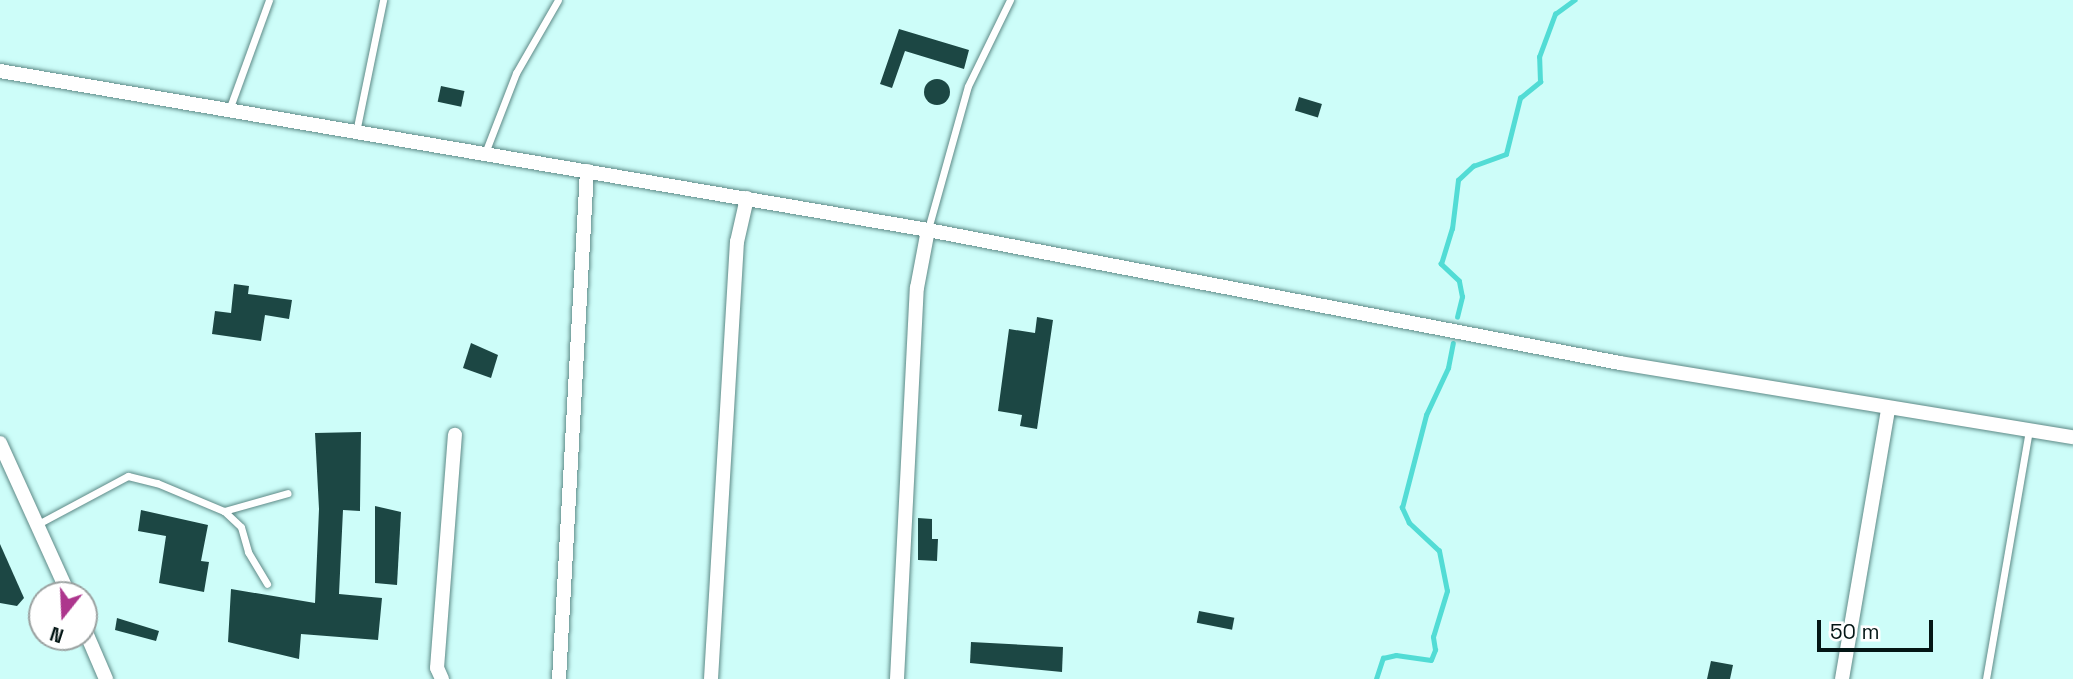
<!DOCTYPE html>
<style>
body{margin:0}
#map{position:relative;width:2073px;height:679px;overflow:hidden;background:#cdfdf9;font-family:"Space Grotesk",sans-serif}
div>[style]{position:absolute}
.stream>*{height:4.5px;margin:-2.25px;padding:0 2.25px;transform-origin:2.25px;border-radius:2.25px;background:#52dcd5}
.building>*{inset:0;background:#1c4744;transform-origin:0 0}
.round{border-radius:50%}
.roads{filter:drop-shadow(0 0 2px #5e8a87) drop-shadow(0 0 2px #5e8a87)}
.lane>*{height:7px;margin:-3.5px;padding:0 3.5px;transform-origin:3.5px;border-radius:3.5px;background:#fff}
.street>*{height:14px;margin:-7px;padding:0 7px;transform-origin:7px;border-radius:7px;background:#fff}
span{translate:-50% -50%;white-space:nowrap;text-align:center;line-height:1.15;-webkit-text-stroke:7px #fff;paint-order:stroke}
.north{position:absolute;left:28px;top:581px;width:70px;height:70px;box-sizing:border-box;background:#fff;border:2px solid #9ba2a1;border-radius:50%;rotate:198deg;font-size:19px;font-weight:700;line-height:28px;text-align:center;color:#041615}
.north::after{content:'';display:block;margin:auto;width:24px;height:32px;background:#ad368d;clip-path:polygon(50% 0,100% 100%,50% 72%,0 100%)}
.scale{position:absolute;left:1817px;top:620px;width:116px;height:32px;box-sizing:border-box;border:4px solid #041615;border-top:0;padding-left:9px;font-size:21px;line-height:24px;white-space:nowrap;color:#041615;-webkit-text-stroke:5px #fff;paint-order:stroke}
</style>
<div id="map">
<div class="stream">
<div style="left:1457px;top:317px;width:21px;rotate:-76deg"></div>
<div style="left:1462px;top:297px;width:16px;rotate:-101deg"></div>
<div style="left:1459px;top:281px;width:25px;rotate:-137deg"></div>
<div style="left:1441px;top:264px;width:37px;rotate:-73deg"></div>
<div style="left:1452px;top:229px;width:49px;rotate:-83deg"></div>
<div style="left:1458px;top:180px;width:21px;rotate:-43deg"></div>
<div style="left:1473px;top:166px;width:35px;rotate:-20deg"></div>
<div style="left:1506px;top:154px;width:58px;rotate:-76deg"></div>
<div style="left:1520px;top:98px;width:26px;rotate:-39deg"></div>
<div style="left:1540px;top:82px;width:25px;rotate:-92deg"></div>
<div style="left:1539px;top:57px;width:46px;rotate:-69.6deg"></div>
<div style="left:1555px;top:14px;width:24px;rotate:-36deg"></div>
<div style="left:1376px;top:679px;width:22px;rotate:-72deg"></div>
<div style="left:1383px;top:658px;width:13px;rotate:-13deg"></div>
<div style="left:1396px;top:655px;width:35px;rotate:8deg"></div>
<div style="left:1431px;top:660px;width:11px;rotate:-68deg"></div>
<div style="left:1435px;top:650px;width:13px;rotate:-99deg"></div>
<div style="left:1433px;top:637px;width:48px;rotate:-73.1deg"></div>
<div style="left:1447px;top:591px;width:41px;rotate:-101.3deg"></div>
<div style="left:1439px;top:551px;width:41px;rotate:-137deg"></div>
<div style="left:1409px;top:523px;width:17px;rotate:-115deg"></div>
<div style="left:1402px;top:508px;width:96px;rotate:-75.5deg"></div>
<div style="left:1426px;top:415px;width:52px;rotate:-64.9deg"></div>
<div style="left:1448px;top:368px;width:25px;rotate:-79deg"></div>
</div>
<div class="building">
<div style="clip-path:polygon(899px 29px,969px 50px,964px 69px,905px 51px,892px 88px,880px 84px)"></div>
<div class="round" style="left:924px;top:79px;width:26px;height:26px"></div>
<div style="left:441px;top:86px;width:24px;height:16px;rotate:12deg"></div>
<div style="left:1299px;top:97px;width:24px;height:14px;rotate:17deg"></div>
<div style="clip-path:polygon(234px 284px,249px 286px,248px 294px,292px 300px,289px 319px,265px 315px,261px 341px,212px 334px,215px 311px,231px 313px)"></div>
<div style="clip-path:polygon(1037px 317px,1053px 320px,1037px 429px,1020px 426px,1022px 415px,998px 411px,1009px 329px,1035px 333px)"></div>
<div style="clip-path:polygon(471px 343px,498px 355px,491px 378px,463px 368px)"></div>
<div style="clip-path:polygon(361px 432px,360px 511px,343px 510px,339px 594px,382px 598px,378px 640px,301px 634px,299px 659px,228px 642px,231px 589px,315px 603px,319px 509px,315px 433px)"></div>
<div style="clip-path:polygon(375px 506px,401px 512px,397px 585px,375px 583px)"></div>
<div style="clip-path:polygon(141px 510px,208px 525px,201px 561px,209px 562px,204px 592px,159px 583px,166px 536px,138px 531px)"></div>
<div style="clip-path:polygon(918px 518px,932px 519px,932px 539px,938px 539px,937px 561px,918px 560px)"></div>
<div style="clip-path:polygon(0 544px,24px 598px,17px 606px,0 603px)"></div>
<div style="left:1199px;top:611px;width:36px;height:12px;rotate:11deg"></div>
<div style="clip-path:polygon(117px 618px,159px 631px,156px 641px,115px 630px)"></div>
<div style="clip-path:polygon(971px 642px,1063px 647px,1062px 672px,970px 663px)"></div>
<div style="clip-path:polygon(1711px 661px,1733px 665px,1730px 679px,1707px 679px)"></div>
</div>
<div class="roads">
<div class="lane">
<div style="left:229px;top:110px;width:117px;rotate:-70deg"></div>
<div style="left:356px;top:132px;width:135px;rotate:-78.4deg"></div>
<div style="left:485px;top:153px;width:86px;rotate:-68.8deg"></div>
<div style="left:516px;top:73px;width:84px;rotate:-60.1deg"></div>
<div style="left:928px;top:229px;width:148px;rotate:-74.4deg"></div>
<div style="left:968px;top:86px;width:96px;rotate:-64deg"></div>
<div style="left:224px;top:511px;width:23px;rotate:43deg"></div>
<div style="left:241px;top:527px;width:26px;rotate:74deg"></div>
<div style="left:248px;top:552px;width:37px;rotate:59deg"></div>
<div style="left:38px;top:524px;width:102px;rotate:-28.1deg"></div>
<div style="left:128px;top:476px;width:30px;rotate:14deg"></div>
<div style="left:157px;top:483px;width:73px;rotate:22.7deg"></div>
<div style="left:224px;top:511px;width:66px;rotate:-15.7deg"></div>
<div style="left:1986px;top:679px;width:253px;rotate:-80.2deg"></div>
</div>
<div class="street">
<div style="left:0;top:71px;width:942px;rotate:9.72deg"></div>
<div style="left:928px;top:230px;width:705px;rotate:10.88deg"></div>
<div style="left:1620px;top:363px;width:459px;rotate:9.3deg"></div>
<div style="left:0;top:443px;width:167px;rotate:65.6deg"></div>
<div style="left:84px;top:628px;width:56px;rotate:66.7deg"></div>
<div style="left:442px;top:679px;width:12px;rotate:-114deg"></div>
<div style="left:437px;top:668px;width:234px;rotate:-85.6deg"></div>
<div style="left:559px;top:679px;width:509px;rotate:-86.85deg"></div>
<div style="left:711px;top:679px;width:438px;rotate:-86.6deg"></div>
<div style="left:737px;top:242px;width:45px;rotate:-77.2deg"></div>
<div style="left:897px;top:679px;width:392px;rotate:-87.1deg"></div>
<div style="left:917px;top:288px;width:59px;rotate:-79.3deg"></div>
<div style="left:1842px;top:679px;width:274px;rotate:-80.3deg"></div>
</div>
</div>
<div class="north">N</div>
<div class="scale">50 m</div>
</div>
